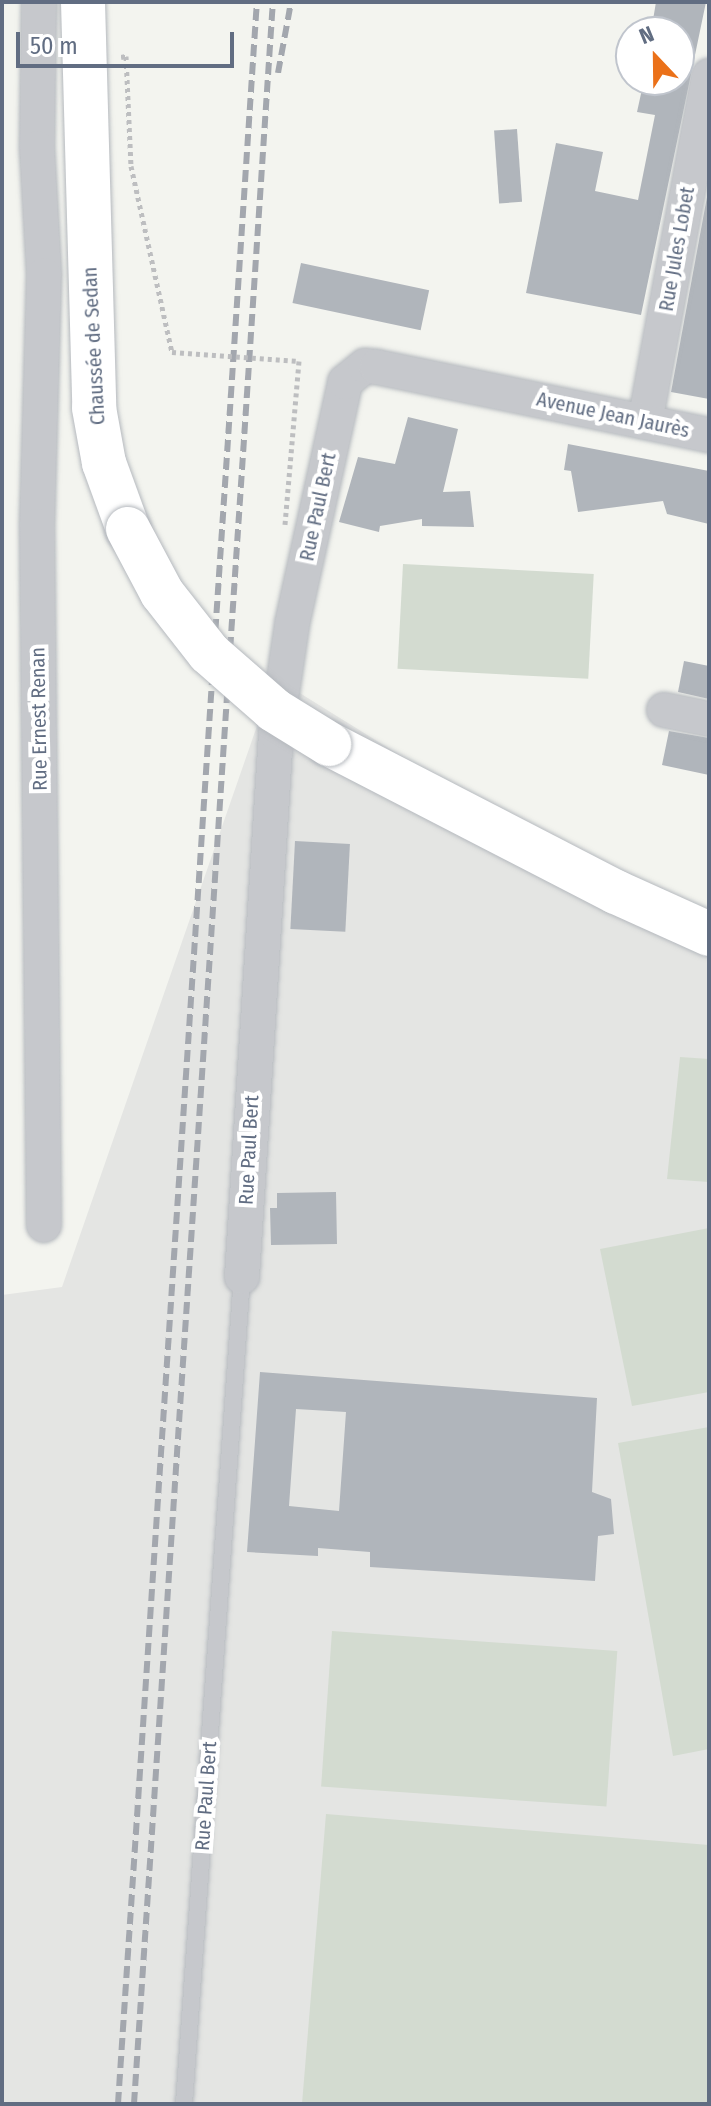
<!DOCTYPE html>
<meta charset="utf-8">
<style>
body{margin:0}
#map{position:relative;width:711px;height:2106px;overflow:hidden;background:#f3f4ef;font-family:"Fira Sans Condensed",sans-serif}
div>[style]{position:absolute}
.built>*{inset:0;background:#e4e5e3}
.green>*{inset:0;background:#d3dbd0;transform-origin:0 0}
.building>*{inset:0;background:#b0b5bb;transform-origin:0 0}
.path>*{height:5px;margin-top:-2.5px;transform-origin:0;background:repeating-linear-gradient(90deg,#bdbec0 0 4px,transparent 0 8px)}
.roads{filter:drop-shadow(0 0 2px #b5b9be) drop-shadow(0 0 2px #b5b9be)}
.service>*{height:16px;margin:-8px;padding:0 8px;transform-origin:8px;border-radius:8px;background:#c6c8cc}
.minor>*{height:34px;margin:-17px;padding:0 17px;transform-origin:17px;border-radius:17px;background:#c6c8cc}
.secondary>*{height:44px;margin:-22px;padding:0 22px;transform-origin:22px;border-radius:22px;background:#fff}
.rail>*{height:6px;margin-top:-3px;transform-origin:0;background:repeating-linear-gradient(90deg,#a3a7ae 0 12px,transparent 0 18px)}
.path-bridge>*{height:5px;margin-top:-2.5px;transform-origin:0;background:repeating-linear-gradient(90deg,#bdbec0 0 4px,transparent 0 8px)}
.bridges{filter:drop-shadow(0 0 2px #b5b9be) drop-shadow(0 0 2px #b5b9be)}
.secondary-bridge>*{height:44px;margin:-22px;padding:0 22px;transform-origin:22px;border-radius:22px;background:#fff}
span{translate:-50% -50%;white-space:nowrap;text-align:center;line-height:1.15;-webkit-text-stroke:8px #fff;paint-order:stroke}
.street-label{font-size:20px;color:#616d82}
.frame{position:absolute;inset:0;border:4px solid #616d82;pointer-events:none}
.north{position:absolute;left:615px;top:16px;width:80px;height:80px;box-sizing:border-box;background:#fff;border:2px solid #c0c5cd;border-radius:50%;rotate:338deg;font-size:22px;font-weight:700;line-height:32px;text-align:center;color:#616d82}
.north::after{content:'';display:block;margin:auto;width:28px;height:36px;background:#eb7119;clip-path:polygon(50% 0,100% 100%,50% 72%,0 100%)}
.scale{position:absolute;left:16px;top:32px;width:218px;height:36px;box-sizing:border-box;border:4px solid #616d82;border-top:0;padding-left:10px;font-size:24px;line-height:28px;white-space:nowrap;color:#616d82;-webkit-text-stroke:6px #fff;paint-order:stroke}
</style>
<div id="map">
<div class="built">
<div style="clip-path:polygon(274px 677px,414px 764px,606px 867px,709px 913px,709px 2104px,2px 2104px,2px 1295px,62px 1287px)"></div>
</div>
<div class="green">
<div style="left:403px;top:564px;width:191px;height:105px;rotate:3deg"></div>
<div style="clip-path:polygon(680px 1057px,709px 1059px,709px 1182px,667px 1179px)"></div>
<div style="clip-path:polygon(709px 1228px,709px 1392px,632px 1406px,600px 1249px)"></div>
<div style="clip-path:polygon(709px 1427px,709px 1749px,673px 1756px,618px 1443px)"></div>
<div style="left:332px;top:1631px;width:286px;height:156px;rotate:4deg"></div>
<div style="clip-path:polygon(326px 1814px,709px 1845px,709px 2104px,302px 2104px)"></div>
</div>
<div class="building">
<div style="clip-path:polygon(656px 2px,706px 2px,641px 315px,526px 293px,556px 143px,603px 152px,595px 191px,638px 200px,655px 115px,637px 112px,644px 80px,679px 80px,679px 32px,651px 32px)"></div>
<div style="left:517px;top:129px;width:73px;height:23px;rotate:86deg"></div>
<div style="clip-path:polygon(709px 186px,709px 399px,671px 392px)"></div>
<div style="left:301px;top:263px;width:131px;height:41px;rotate:12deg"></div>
<div style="clip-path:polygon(408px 417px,458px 429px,443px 492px,470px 491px,474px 527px,422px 526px,422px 519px,380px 526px,379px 532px,339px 522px,358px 457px,395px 464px)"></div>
<div style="clip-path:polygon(568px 444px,709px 471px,709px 524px,667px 514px,663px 501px,578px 512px,571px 471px,564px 470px)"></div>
<div style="clip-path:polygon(684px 661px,709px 666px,709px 699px,678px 692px)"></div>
<div style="clip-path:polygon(669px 731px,709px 738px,709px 775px,662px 765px)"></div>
<div style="left:295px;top:841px;width:55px;height:88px;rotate:3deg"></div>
<div style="clip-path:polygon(336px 1192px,337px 1244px,271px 1245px,270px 1208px,277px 1208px,277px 1193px)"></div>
<div style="clip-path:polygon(evenodd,260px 1372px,597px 1398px,592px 1492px,611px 1499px,614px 1534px,598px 1536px,595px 1581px,370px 1567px,370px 1552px,318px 1548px,318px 1556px,247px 1552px,260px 1372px,296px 1409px,346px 1412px,339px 1511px,289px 1506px,296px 1409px)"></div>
</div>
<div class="path">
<div style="left:121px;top:57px;width:5px;rotate:-11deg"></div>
<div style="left:126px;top:56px;width:110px;rotate:87.4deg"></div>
</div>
<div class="roads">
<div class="service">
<div style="left:184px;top:2104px;width:829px;rotate:-85.99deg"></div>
</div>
<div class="minor">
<div style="left:39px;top:2px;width:146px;rotate:90.8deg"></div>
<div style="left:37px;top:148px;width:127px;rotate:86.8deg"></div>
<div style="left:44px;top:275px;width:251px;rotate:91.6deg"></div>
<div style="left:37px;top:526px;width:699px;rotate:89.43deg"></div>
<div style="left:645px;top:422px;width:352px;rotate:-79.5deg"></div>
<div style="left:664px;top:710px;width:46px;rotate:11.3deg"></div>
<div style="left:242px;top:1277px;width:545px;rotate:-86.42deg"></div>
<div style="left:276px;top:733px;width:110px;rotate:-81.6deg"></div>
<div style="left:292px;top:624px;width:248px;rotate:-77.6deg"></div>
<div style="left:345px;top:382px;width:26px;rotate:-39deg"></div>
<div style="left:365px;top:366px;width:12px;rotate:5deg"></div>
<div style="left:377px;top:367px;width:339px;rotate:11.6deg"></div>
</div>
<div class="secondary">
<div style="left:83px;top:2px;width:406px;rotate:88.4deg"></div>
<div style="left:94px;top:408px;width:56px;rotate:79.7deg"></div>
<div style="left:104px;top:463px;width:70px;rotate:70deg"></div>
<div style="left:329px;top:744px;width:323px;rotate:27.3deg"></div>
<div style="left:616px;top:892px;width:102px;rotate:24.3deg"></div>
</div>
</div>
<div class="rail">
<div style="left:278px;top:73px;width:72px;rotate:-79.6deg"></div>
<div style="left:118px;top:2104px;width:2107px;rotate:-86.22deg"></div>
<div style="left:134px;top:2104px;width:2107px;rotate:-86.22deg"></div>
</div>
<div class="path-bridge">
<div style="left:131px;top:166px;width:190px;rotate:77.6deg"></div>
<div style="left:172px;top:352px;width:127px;rotate:4.1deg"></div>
<div style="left:299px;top:361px;width:165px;rotate:94.9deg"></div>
</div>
<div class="bridges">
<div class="secondary-bridge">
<div style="left:128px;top:529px;width:72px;rotate:62deg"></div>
<div style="left:162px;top:593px;width:76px;rotate:51.9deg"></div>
<div style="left:209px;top:653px;width:86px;rotate:41.2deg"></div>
<div style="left:274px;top:710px;width:65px;rotate:31.7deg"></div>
</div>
</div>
<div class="street-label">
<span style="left:677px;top:249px;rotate:-80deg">Rue Jules Lobet</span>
<span style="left:94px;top:346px;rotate:-93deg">Chaussée de Sedan</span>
<span style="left:613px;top:415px;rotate:12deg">Avenue Jean Jaurès</span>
<span style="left:318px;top:507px;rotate:-78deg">Rue Paul Bert</span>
<span style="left:39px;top:719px;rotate:-91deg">Rue Ernest Renan</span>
<span style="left:249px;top:1150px;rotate:-87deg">Rue Paul Bert</span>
<span style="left:206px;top:1796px;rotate:-86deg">Rue Paul Bert</span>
</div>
<div class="frame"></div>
<div class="north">N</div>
<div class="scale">50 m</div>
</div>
